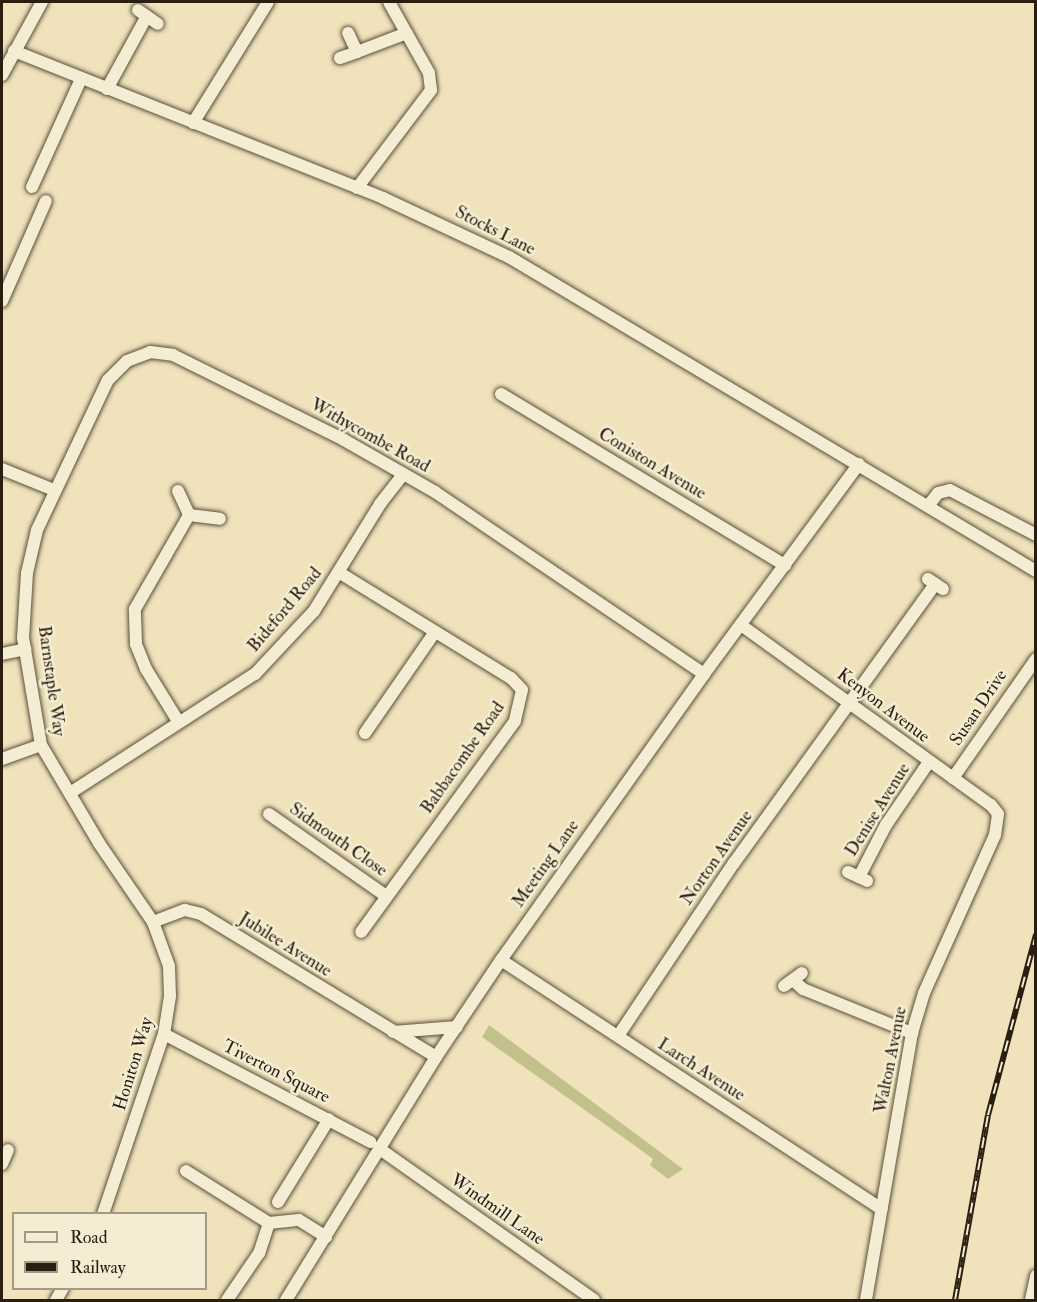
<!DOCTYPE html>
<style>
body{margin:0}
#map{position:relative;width:1037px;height:1302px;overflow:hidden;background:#f0e3bb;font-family:"IM FELL Double Pica",serif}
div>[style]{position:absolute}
.green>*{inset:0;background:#c2c18b}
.roads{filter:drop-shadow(0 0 2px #5b4f3b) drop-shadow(0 0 2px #5b4f3b)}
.minor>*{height:12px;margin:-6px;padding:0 6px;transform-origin:6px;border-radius:6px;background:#f5edd3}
.rail>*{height:6px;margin-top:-3px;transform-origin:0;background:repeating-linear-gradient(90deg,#f5edd3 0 11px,#291e10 0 22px);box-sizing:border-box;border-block:2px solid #291e10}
span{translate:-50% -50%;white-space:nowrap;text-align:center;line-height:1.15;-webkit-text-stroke:5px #f5edd3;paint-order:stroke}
.street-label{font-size:18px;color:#291e10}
.frame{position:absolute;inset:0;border:3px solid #291e10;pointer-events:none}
.legend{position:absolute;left:12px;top:1212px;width:195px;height:78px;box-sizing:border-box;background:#f5edd3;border:2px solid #a39a85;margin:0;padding:8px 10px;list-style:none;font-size:18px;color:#291e10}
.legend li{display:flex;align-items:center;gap:12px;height:30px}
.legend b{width:30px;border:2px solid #a39a85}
</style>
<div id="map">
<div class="green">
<div style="clip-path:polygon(489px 1025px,683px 1169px,668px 1179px,650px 1165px,653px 1159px,634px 1145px,482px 1037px)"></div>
</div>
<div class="roads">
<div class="minor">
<div style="left:138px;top:10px;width:24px;rotate:35deg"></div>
<div style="left:14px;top:51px;width:397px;rotate:21.7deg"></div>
<div style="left:383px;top:198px;width:139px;rotate:25.1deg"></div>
<div style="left:509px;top:257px;width:613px;rotate:30.79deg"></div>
<div style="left:357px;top:52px;width:53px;rotate:-20.8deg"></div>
<div style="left:340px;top:58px;width:18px;rotate:-19deg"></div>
<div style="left:357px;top:52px;width:21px;rotate:-115deg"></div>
<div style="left:2px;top:75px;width:83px;rotate:-61.3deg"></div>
<div style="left:107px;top:89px;width:83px;rotate:-61.3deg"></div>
<div style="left:193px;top:123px;width:142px;rotate:-58.2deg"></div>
<div style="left:32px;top:187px;width:119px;rotate:-65.6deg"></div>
<div style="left:357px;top:188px;width:123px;rotate:-52.9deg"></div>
<div style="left:431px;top:90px;width:17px;rotate:-97deg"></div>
<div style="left:429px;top:73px;width:81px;rotate:-119.4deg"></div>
<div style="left:2px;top:301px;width:109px;rotate:-66.3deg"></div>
<div style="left:501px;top:394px;width:332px;rotate:31.1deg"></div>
<div style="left:2px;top:469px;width:56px;rotate:22deg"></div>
<div style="left:178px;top:491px;width:26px;rotate:65deg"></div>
<div style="left:189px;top:515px;width:31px;rotate:7deg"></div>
<div style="left:928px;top:506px;width:16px;rotate:-52deg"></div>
<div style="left:938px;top:493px;width:12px;rotate:-14deg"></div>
<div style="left:950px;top:490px;width:97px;rotate:27.6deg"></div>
<div style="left:340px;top:573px;width:201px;rotate:31.6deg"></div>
<div style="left:511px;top:678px;width:16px;rotate:47deg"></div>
<div style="left:522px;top:690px;width:32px;rotate:103deg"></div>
<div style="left:515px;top:721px;width:261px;rotate:126.1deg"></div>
<div style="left:928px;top:579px;width:18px;rotate:34deg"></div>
<div style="left:741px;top:625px;width:308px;rotate:35.8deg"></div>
<div style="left:991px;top:805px;width:11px;rotate:52deg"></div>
<div style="left:998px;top:814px;width:21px;rotate:98deg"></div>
<div style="left:995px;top:835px;width:173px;rotate:114.2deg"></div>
<div style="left:924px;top:993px;width:42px;rotate:106.7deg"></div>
<div style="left:912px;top:1033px;width:271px;rotate:99.8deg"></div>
<div style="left:2px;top:654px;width:24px;rotate:-12deg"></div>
<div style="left:178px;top:721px;width:61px;rotate:-121.6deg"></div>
<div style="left:146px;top:669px;width:27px;rotate:-112deg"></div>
<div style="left:136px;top:644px;width:35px;rotate:-92deg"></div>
<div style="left:135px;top:609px;width:108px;rotate:-60.1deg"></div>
<div style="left:365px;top:733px;width:123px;rotate:-55.3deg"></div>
<div style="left:2px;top:759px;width:41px;rotate:-19.7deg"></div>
<div style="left:953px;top:778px;width:145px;rotate:-55.1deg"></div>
<div style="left:70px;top:793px;width:220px;rotate:-32.8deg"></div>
<div style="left:255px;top:674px;width:86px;rotate:-46.9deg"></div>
<div style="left:314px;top:611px;width:126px;rotate:-58.3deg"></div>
<div style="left:380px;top:504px;width:37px;rotate:-52deg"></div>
<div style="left:269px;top:814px;width:143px;rotate:35deg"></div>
<div style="left:848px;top:872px;width:21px;rotate:25deg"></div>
<div style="left:859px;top:877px;width:59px;rotate:-62.6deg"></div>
<div style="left:886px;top:825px;width:76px;rotate:-55.7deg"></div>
<div style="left:153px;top:922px;width:34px;rotate:-21deg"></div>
<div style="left:185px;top:910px;width:16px;rotate:14deg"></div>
<div style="left:201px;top:914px;width:275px;rotate:31.3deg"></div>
<div style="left:501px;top:960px;width:455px;rotate:33.2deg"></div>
<div style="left:793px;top:980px;width:13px;rotate:42deg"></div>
<div style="left:803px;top:989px;width:118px;rotate:22deg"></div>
<div style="left:784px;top:986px;width:22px;rotate:-36deg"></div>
<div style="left:393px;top:1032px;width:64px;rotate:-4.5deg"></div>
<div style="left:164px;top:1034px;width:233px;rotate:27.6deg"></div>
<div style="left:618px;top:1036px;width:208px;rotate:-56.2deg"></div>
<div style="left:734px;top:863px;width:344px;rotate:-54.2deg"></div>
<div style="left:380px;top:1149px;width:262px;rotate:35.2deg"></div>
<div style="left:2px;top:1164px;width:15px;rotate:-67deg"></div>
<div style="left:186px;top:1171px;width:98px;rotate:32.1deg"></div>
<div style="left:269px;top:1223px;width:32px;rotate:108deg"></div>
<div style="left:259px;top:1253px;width:57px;rotate:124.2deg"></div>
<div style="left:278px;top:1202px;width:97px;rotate:-58.4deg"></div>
<div style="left:103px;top:1214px;width:190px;rotate:-71.3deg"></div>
<div style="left:164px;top:1034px;width:38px;rotate:-81deg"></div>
<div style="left:170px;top:996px;width:30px;rotate:-92deg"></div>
<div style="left:169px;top:966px;width:47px;rotate:-110deg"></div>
<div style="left:153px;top:922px;width:96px;rotate:-124.4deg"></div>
<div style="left:99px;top:843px;width:114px;rotate:-120.6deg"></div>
<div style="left:41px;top:745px;width:109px;rotate:-99.5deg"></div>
<div style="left:23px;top:638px;width:65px;rotate:-86.5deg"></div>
<div style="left:27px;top:573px;width:44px;rotate:-76.9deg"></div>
<div style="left:37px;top:530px;width:166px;rotate:-64.7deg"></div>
<div style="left:108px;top:380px;width:27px;rotate:-45deg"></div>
<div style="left:127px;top:361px;width:25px;rotate:-21deg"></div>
<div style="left:150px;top:352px;width:23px;rotate:7deg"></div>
<div style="left:173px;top:355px;width:191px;rotate:26.4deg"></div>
<div style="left:344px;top:440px;width:105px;rotate:29.7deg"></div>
<div style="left:435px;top:492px;width:325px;rotate:34.1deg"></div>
<div style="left:269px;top:1223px;width:30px;rotate:-6deg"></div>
<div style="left:299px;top:1220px;width:32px;rotate:32deg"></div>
<div style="left:56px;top:1300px;width:14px;rotate:-60deg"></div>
<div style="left:286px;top:1300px;width:286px;rotate:-58.3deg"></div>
<div style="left:436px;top:1057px;width:117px;rotate:-56.2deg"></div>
<div style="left:501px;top:960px;width:351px;rotate:-54.6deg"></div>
<div style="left:704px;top:674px;width:261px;rotate:-53.6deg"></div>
<div style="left:1031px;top:1300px;width:25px;rotate:-78deg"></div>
</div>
</div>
<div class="rail">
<div style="left:955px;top:1300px;width:188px;rotate:-79.9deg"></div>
<div style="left:988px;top:1115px;width:187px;rotate:-75.1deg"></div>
</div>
<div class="street-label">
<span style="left:495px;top:231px;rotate:27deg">Stocks Lane</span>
<span style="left:370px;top:436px;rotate:29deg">Withycombe Road</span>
<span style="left:652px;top:464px;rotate:31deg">Coniston Avenue</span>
<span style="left:285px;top:610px;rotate:-50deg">Bideford Road</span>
<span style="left:51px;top:681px;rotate:82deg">Barnstaple Way</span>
<span style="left:883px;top:706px;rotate:37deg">Kenyon Avenue</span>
<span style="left:979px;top:708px;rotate:-56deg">Susan Drive</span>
<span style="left:463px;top:758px;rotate:-55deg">Babbacombe Road</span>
<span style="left:878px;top:810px;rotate:-58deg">Denise Avenue</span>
<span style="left:338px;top:840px;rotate:35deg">Sidmouth Close</span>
<span style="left:717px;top:858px;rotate:-55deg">Norton Avenue</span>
<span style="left:546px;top:864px;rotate:-55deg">Meeting Lane</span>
<span style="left:285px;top:945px;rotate:32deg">Jubilee Avenue</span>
<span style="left:891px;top:1060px;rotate:-79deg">Walton Avenue</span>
<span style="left:134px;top:1064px;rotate:-73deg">Honiton Way</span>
<span style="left:701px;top:1070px;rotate:33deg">Larch Avenue</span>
<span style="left:276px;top:1072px;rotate:27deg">Tiverton Square</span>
<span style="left:497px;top:1210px;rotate:35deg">Windmill Lane</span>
</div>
<div class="frame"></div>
<ul class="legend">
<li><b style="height:8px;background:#f5edd3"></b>Road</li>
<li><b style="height:8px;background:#291e10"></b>Railway</li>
</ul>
</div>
